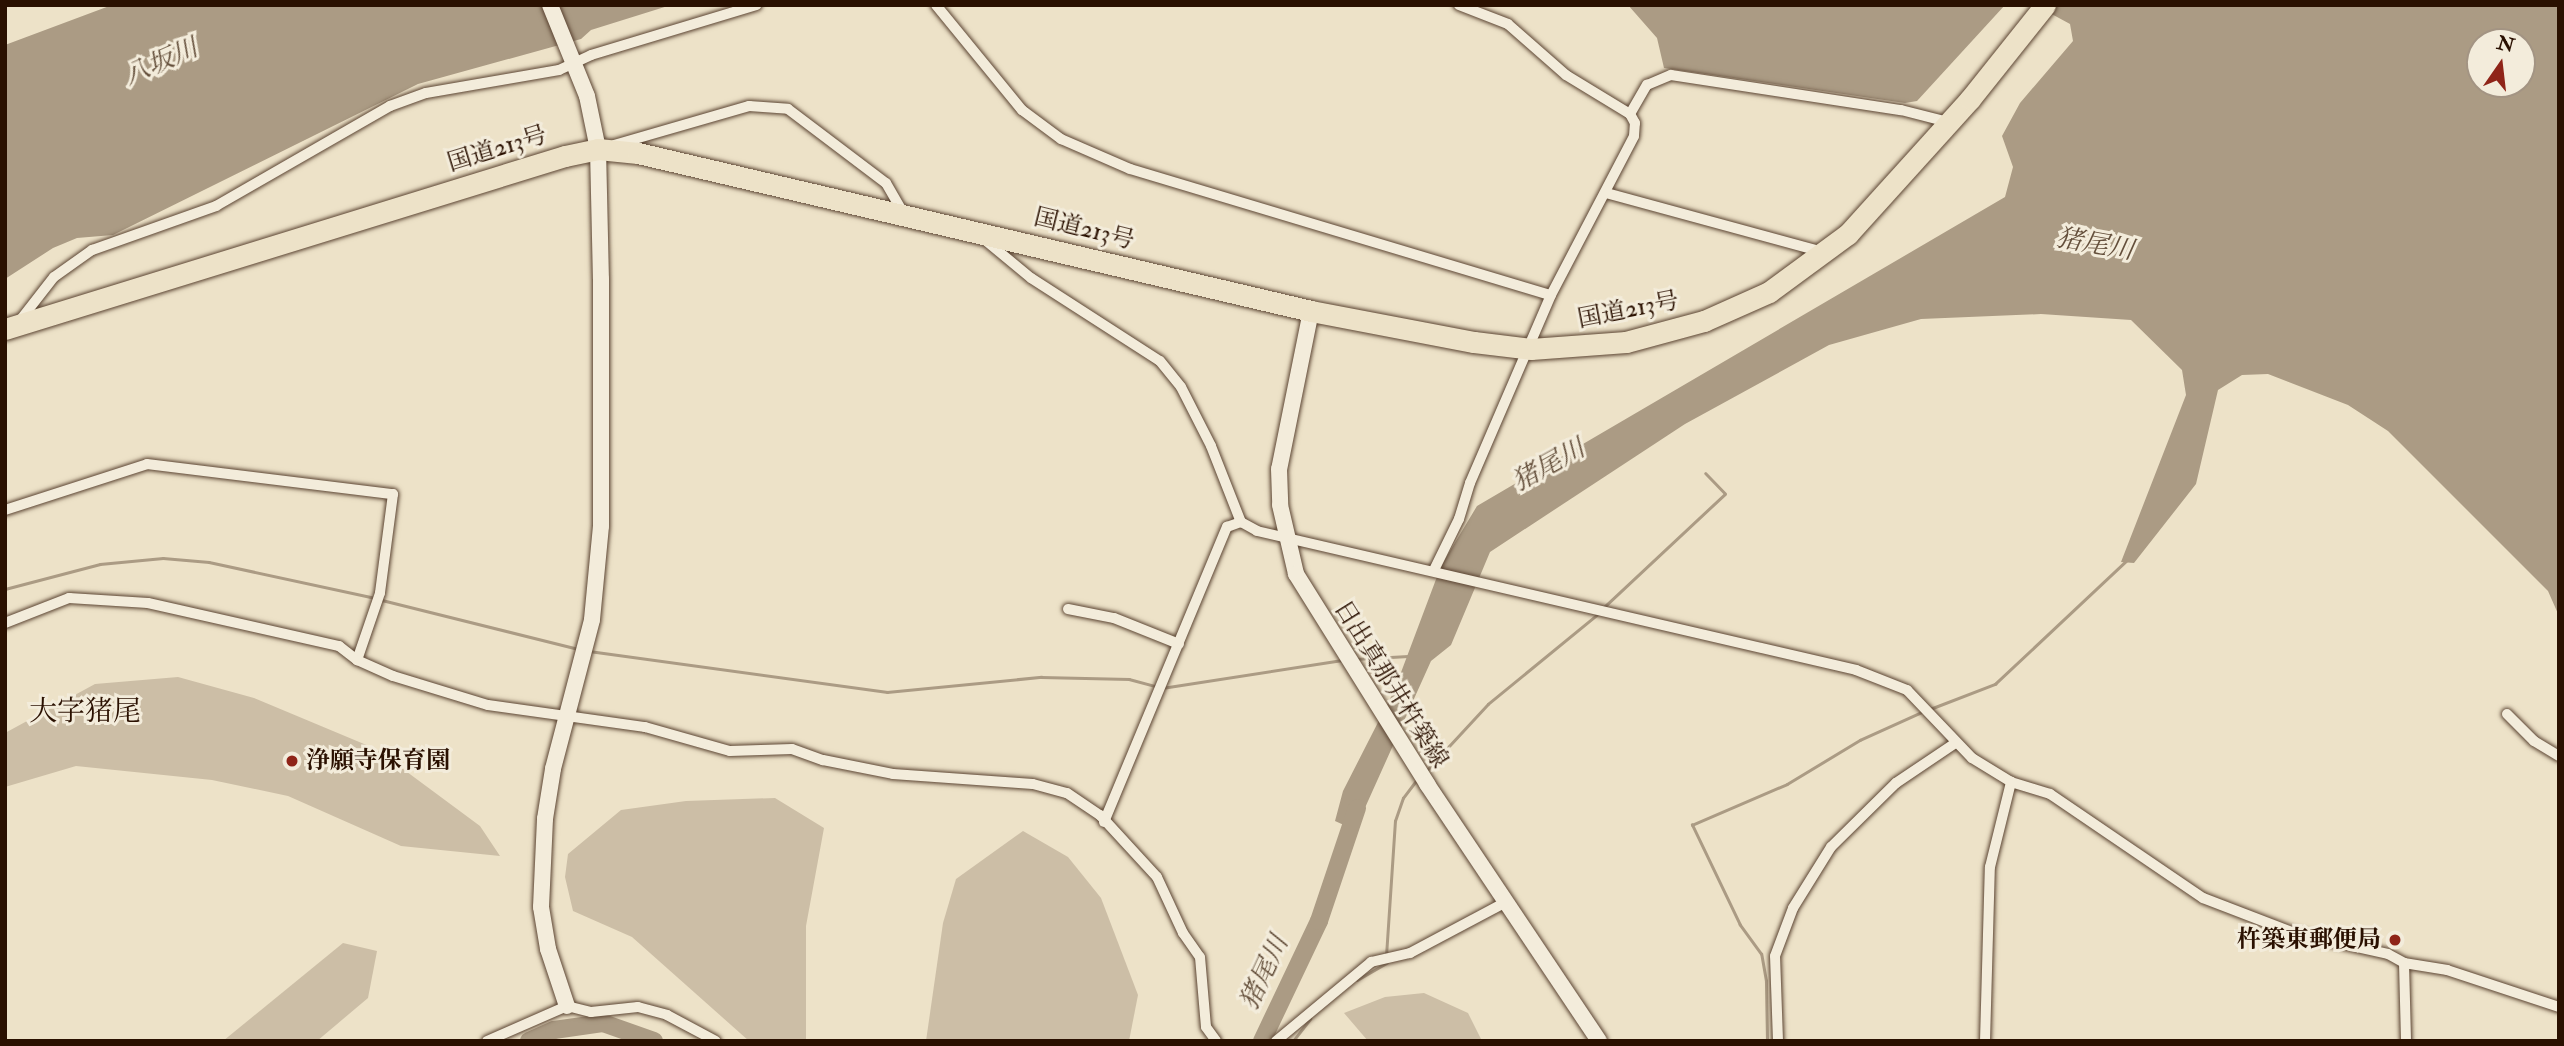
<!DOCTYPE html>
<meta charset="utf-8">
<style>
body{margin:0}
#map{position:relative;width:2564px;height:1046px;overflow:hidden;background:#ede2c8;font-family:"IM FELL Double Pica","Noto Serif JP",serif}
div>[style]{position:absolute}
.green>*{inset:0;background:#ccbea6}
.water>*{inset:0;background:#ab9b84}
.stream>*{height:2.5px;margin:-1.25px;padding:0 1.25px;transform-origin:1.25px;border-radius:1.25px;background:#ab9b84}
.river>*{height:18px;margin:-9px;padding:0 9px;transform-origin:9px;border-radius:9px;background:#ab9b84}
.roads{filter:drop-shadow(0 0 2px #5b4432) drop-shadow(0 0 2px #5b4432)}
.street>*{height:10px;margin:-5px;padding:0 5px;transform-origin:5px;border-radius:5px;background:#f3ecdb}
.secondary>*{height:16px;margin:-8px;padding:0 8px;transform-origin:8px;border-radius:8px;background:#f3ecdb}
.highway>*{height:21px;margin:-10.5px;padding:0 10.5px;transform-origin:10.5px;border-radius:10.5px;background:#ede2c8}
.dots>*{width:19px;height:19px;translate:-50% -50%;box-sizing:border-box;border:4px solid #f3ecdb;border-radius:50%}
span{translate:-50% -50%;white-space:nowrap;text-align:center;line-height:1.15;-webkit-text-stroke:6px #f3ecdb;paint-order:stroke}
.street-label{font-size:24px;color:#2a1000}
.poi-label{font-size:24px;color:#2a1000;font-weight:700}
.left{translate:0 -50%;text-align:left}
.right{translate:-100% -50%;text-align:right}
.water-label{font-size:26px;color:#644f3b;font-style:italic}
.quarter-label{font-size:28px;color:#2a1000}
.frame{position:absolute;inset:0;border:7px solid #2a1000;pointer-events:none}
.north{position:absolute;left:2466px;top:28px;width:70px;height:70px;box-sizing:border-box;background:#f3ecdb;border:2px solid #a39483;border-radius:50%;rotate:14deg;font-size:19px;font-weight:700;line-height:28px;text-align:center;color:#2a1000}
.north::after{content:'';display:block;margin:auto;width:24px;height:32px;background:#8f2418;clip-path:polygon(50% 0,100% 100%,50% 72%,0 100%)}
</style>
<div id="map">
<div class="green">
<div style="clip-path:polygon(178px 677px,254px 698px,376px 749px,480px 826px,500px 856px,401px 846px,288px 796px,212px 780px,76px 766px,5px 787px,5px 733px,95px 684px)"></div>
<div style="clip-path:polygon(775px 798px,824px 828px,806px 926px,806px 1041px,749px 1041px,632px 937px,573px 911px,565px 877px,568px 854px,621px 810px,686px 801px)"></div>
<div style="clip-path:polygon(1023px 831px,1068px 857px,1101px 898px,1138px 995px,1129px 1041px,926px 1041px,943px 923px,956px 879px)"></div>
<div style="clip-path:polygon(343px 943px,377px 951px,368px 998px,317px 1041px,223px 1041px)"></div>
<div style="clip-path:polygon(1424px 993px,1468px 1013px,1482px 1041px,1368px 1041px,1344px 1013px,1385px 997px)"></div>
</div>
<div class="water">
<div style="clip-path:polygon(112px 5px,671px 5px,591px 30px,581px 39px,418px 84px,113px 235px,77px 238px,53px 248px,5px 279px,5px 45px)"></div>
<div style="clip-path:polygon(1628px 5px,2005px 5px,1917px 101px,1905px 103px,1664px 68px,1657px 38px)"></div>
<div style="clip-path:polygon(evenodd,2035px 5px,2559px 5px,2559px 616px,2548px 591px,2388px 431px,2348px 405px,2268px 374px,2242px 375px,2218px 390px,2196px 484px,2134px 563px,2121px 562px,2186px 395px,2182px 370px,2131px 320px,2041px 314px,1921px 319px,1829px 345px,1685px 424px,1490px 552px,1451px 645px,1431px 661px,1355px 830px,1335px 821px,1343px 791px,1394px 691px,1441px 566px,1477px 506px,2005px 197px,2013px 167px,2002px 136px,2020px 103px,2073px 41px,2070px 24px,2035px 5px,2480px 42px,2522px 42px,2522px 84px,2480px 84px,2480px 42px)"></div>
</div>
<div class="stream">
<div style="left:5px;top:589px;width:98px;rotate:-14.7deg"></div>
<div style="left:100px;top:564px;width:63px;rotate:-5.4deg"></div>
<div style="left:163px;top:558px;width:46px;rotate:5deg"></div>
<div style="left:209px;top:562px;width:171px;rotate:12.2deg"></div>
<div style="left:382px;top:600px;width:203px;rotate:14deg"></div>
<div style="left:1602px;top:609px;width:168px;rotate:-43.1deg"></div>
<div style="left:1725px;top:494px;width:28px;rotate:-134deg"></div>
<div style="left:589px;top:651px;width:301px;rotate:7.8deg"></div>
<div style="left:887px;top:692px;width:155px;rotate:-5.6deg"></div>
<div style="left:1041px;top:677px;width:88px;rotate:1.3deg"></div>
<div style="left:1129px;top:679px;width:27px;rotate:15deg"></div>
<div style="left:1355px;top:659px;width:53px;rotate:-3.2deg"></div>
<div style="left:1162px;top:688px;width:182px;rotate:-8.8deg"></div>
<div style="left:1930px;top:709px;width:70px;rotate:-21deg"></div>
<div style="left:1995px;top:684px;width:180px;rotate:-43.2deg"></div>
<div style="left:1426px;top:771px;width:91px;rotate:-47.2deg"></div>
<div style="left:1488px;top:704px;width:142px;rotate:-39.3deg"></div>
<div style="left:1386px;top:956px;width:135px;rotate:-86.2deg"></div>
<div style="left:1395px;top:821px;width:24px;rotate:-71deg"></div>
<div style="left:1403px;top:798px;width:21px;rotate:-53deg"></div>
<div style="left:1357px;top:980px;width:34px;rotate:-30deg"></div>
<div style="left:1293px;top:1041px;width:28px;rotate:-52deg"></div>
<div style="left:1767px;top:1041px;width:60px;rotate:-91deg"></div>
<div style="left:1766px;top:981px;width:27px;rotate:-100deg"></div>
<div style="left:1761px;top:954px;width:36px;rotate:-126deg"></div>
<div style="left:1740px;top:925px;width:111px;rotate:-115.6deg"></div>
<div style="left:1692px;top:825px;width:103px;rotate:-23.3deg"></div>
<div style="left:1787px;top:784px;width:85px;rotate:-31.1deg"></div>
<div style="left:1860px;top:740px;width:70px;rotate:-24.4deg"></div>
</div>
<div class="river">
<div style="left:529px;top:1041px;width:27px;rotate:-24deg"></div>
<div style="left:554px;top:1030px;width:49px;rotate:-8.1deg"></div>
<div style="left:603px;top:1023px;width:54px;rotate:19.4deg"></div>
<div style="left:1262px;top:1041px;width:133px;rotate:-64.6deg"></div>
<div style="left:1319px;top:921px;width:119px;rotate:-71.4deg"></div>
</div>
<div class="roads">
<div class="street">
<div style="left:936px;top:5px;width:136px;rotate:50.7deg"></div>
<div style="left:1022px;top:110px;width:49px;rotate:36.6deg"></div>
<div style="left:1061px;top:139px;width:75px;rotate:23.5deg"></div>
<div style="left:1130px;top:169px;width:439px;rotate:16.7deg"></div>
<div style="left:1630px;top:114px;width:34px;rotate:-60deg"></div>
<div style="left:1647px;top:85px;width:26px;rotate:-23deg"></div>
<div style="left:1671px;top:75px;width:233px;rotate:8.7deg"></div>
<div style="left:1901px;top:110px;width:49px;rotate:14.3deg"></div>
<div style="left:614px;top:145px;width:141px;rotate:-16.1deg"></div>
<div style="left:749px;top:106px;width:39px;rotate:4deg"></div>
<div style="left:788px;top:109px;width:123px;rotate:37.1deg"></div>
<div style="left:886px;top:183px;width:36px;rotate:60deg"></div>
<div style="left:1606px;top:193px;width:225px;rotate:15.2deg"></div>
<div style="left:985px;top:240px;width:60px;rotate:39.6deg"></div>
<div style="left:1031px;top:278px;width:153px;rotate:32.8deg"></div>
<div style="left:1160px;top:361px;width:33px;rotate:51deg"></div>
<div style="left:1181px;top:387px;width:66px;rotate:63deg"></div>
<div style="left:1211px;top:446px;width:82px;rotate:68.5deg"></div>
<div style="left:1241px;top:522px;width:18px;rotate:29deg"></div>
<div style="left:1257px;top:531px;width:615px;rotate:13.06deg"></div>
<div style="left:1856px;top:670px;width:55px;rotate:21.4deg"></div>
<div style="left:1907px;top:690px;width:94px;rotate:46.3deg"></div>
<div style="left:1972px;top:758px;width:46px;rotate:31.6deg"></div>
<div style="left:2011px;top:782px;width:41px;rotate:17.1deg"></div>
<div style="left:2050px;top:794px;width:185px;rotate:34.2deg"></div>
<div style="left:2203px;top:898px;width:97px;rotate:21deg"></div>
<div style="left:2294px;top:933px;width:96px;rotate:12.6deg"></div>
<div style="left:2388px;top:954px;width:18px;rotate:29deg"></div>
<div style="left:2404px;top:963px;width:44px;rotate:9.2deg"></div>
<div style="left:2447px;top:970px;width:118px;rotate:18.3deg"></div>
<div style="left:18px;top:323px;width:58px;rotate:-52deg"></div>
<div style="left:54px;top:277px;width:47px;rotate:-35.4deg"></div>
<div style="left:92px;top:250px;width:132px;rotate:-19.5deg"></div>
<div style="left:216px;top:206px;width:201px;rotate:-29.9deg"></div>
<div style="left:390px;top:106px;width:38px;rotate:-20deg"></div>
<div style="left:426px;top:93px;width:135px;rotate:-9.8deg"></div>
<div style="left:559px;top:70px;width:35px;rotate:-25deg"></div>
<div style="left:591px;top:55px;width:173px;rotate:-16.8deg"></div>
<div style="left:5px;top:510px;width:149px;rotate:-17.9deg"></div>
<div style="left:147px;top:464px;width:248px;rotate:7deg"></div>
<div style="left:393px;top:494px;width:100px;rotate:97.5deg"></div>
<div style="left:380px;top:593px;width:71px;rotate:108.9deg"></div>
<div style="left:1434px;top:570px;width:57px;rotate:-63.9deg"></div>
<div style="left:1459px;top:519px;width:38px;rotate:-73deg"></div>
<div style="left:1470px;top:483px;width:205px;rotate:-66.7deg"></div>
<div style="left:1551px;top:295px;width:179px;rotate:-62.4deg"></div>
<div style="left:1634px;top:136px;width:13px;rotate:-86deg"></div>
<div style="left:1635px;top:123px;width:10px;rotate:-119deg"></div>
<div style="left:1630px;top:114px;width:75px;rotate:-148.6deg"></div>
<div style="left:1566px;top:75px;width:77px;rotate:-138.7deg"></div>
<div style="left:1508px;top:24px;width:53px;rotate:-158.8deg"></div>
<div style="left:1068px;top:609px;width:47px;rotate:11.1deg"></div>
<div style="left:1114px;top:618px;width:70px;rotate:21.8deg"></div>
<div style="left:5px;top:623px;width:69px;rotate:-21.3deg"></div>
<div style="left:69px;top:598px;width:79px;rotate:3.6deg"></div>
<div style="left:148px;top:603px;width:196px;rotate:12.7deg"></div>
<div style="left:339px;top:646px;width:23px;rotate:38deg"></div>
<div style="left:357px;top:660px;width:39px;rotate:24deg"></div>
<div style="left:393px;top:676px;width:99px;rotate:17deg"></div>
<div style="left:488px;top:705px;width:159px;rotate:8deg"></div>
<div style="left:645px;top:727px;width:88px;rotate:15.8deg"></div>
<div style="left:730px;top:751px;width:62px;rotate:-1.8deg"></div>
<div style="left:792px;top:749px;width:33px;rotate:20deg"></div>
<div style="left:823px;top:760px;width:71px;rotate:11.3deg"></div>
<div style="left:893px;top:774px;width:140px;rotate:4.1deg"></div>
<div style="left:1033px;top:784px;width:35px;rotate:15deg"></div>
<div style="left:1067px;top:793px;width:40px;rotate:34deg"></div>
<div style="left:1100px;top:815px;width:84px;rotate:47.4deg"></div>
<div style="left:1157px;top:877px;width:62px;rotate:65.1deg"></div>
<div style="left:1183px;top:933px;width:29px;rotate:55deg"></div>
<div style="left:1200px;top:957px;width:70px;rotate:85.1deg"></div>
<div style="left:1206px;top:1027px;width:17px;rotate:54deg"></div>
<div style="left:2507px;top:714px;width:38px;rotate:45deg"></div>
<div style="left:2534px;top:741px;width:29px;rotate:31deg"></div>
<div style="left:1104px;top:822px;width:320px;rotate:-67.4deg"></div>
<div style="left:1227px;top:527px;width:15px;rotate:-20deg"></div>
<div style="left:2404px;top:963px;width:78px;rotate:88.5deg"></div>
<div style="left:487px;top:1041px;width:87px;rotate:-23.6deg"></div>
<div style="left:567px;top:1006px;width:25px;rotate:14deg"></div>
<div style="left:591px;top:1012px;width:47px;rotate:-6.1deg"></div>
<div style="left:638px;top:1007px;width:30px;rotate:15deg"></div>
<div style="left:667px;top:1015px;width:55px;rotate:28deg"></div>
<div style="left:1276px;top:1041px;width:124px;rotate:-39.7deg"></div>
<div style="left:1371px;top:962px;width:40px;rotate:-13deg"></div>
<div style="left:1410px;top:953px;width:109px;rotate:-28deg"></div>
<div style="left:1778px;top:1041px;width:85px;rotate:-92deg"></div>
<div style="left:1775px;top:956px;width:51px;rotate:-69.4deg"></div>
<div style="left:1793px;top:908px;width:72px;rotate:-58.1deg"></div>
<div style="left:1831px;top:847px;width:91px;rotate:-44.6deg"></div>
<div style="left:1896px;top:783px;width:70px;rotate:-33.9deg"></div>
<div style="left:1985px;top:1041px;width:174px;rotate:-88.4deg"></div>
<div style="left:1990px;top:867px;width:88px;rotate:-76.1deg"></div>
</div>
<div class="secondary">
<div style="left:550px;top:5px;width:98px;rotate:67.9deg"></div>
<div style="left:587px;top:96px;width:54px;rotate:78.3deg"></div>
<div style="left:598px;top:149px;width:130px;rotate:88.7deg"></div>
<div style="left:601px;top:279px;width:247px;rotate:90deg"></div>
<div style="left:601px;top:526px;width:94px;rotate:95.5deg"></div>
<div style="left:592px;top:620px;width:154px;rotate:104.7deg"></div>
<div style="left:553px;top:769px;width:51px;rotate:99.1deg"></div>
<div style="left:545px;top:819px;width:88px;rotate:92.6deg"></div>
<div style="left:541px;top:907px;width:43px;rotate:80.5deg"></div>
<div style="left:548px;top:949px;width:60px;rotate:71.6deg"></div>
<div style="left:1311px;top:311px;width:161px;rotate:101.4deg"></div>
<div style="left:1279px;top:469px;width:36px;rotate:88deg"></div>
<div style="left:1280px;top:505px;width:71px;rotate:76.9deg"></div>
<div style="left:1296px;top:574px;width:248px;rotate:58deg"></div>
<div style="left:1427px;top:784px;width:309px;rotate:56.2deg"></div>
</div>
<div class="highway">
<div style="left:5px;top:329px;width:586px;rotate:-17.17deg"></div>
<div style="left:565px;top:156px;width:34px;rotate:-12deg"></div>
<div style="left:598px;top:149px;width:40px;rotate:5.7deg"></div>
<div style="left:638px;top:153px;width:691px;rotate:13.21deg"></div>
<div style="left:1311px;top:311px;width:166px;rotate:10.8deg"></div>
<div style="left:1474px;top:342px;width:57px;rotate:7deg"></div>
<div style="left:1531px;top:349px;width:95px;rotate:-4.2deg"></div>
<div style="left:1626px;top:342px;width:81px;rotate:-15.1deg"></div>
<div style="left:1704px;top:321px;width:71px;rotate:-24deg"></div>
<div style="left:1769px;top:292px;width:98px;rotate:-36.3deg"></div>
<div style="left:1848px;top:234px;width:182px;rotate:-47.9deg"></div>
<div style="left:1970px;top:99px;width:120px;rotate:-51.4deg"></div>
</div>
</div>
<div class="dots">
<div style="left:292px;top:761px;background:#8f2418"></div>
<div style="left:2395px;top:940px;background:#8f2418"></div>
</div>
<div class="street-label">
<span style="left:497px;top:149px;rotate:-17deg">国道213号</span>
<span style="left:1084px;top:229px;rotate:14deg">国道213号</span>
<span style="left:1628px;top:310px;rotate:-11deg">国道213号</span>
<span style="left:1391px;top:684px;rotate:58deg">日出真那井杵築線</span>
</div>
<div class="poi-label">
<span class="left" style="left:306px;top:761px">浄願寺保育園</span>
<span class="right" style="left:2381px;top:940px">杵築東郵便局</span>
</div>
<div class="water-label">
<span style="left:161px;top:63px;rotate:-24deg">八坂川</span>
<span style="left:2095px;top:245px;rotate:10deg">猪尾川</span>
<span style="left:1549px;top:466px;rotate:-29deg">猪尾川</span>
<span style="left:1265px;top:973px;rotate:-65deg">猪尾川</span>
</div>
<div class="quarter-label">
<span style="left:85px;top:712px">大字猪尾</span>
</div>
<div class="frame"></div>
<div class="north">N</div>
</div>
